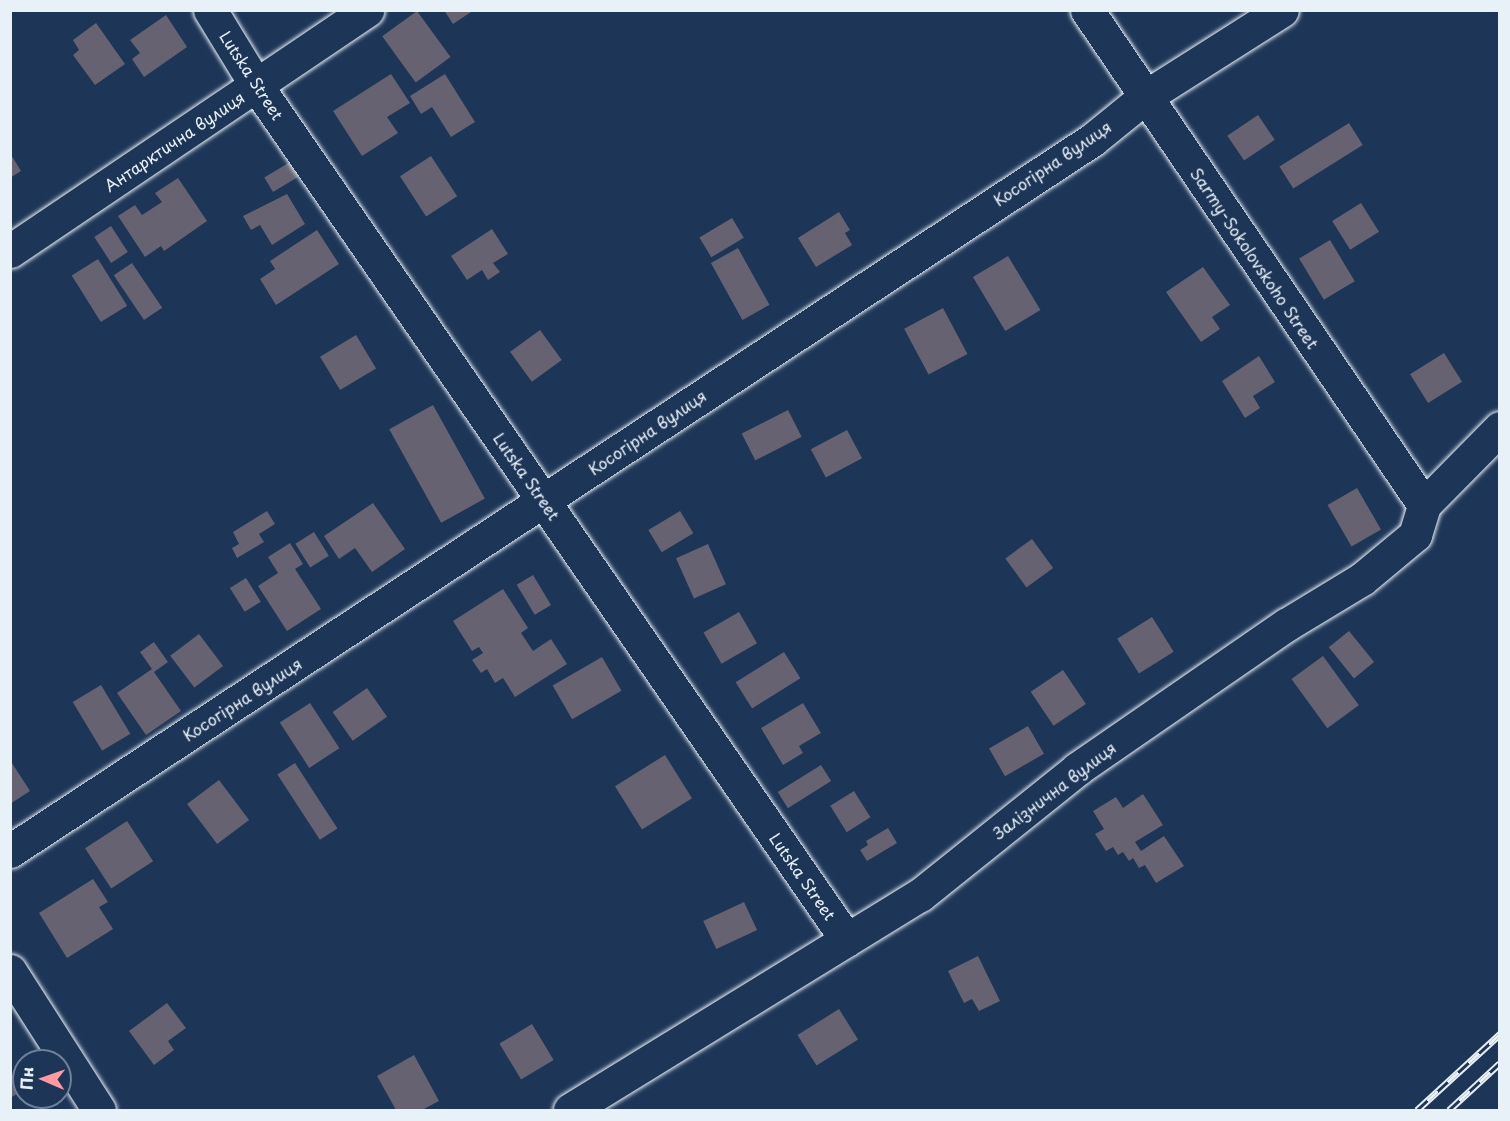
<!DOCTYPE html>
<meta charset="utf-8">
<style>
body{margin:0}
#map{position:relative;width:1510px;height:1121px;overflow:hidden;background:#1d3557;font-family:"Playpen Sans",sans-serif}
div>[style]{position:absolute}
.building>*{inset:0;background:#666271;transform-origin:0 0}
.roads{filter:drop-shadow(0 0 2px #e8f1f8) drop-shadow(0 0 2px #e8f1f8)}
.street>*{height:33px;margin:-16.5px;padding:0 16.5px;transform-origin:16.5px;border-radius:16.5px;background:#1d3557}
.rail>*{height:7px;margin-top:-3.5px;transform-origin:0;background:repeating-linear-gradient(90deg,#1d3557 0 14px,#e8f1f8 0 28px);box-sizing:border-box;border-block:2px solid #e8f1f8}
span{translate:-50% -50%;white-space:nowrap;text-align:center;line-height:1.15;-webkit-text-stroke:6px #1d3557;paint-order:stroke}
.street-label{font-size:16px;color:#e8f1f8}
.frame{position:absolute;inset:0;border:12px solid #e8f1f8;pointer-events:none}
.north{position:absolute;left:12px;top:1049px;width:60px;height:60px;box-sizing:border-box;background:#1d3557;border:2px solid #6e8097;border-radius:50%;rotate:272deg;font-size:16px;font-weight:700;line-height:24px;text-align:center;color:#e8f1f8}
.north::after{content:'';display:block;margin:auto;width:21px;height:27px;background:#ff9aa2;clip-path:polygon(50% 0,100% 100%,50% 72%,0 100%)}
</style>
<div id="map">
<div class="building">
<div style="clip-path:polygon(444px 10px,474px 10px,453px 24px)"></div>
<div style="left:417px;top:11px;width:57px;height:43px;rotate:54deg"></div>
<div style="clip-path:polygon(166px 15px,187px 47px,144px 77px,132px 59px,140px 53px,130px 40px)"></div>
<div style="clip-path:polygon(96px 23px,125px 64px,95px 85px,73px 55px,79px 50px,73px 40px)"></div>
<div style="clip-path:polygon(391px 74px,410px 103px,387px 117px,398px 133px,362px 156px,333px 111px)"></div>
<div style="clip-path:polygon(445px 74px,475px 122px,451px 137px,432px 107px,421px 114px,410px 96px)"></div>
<div style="left:1258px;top:115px;width:30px;height:37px;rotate:56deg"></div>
<div style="left:1349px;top:123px;width:26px;height:82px;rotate:58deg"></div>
<div style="clip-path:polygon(10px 153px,21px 171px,10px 178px)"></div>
<div style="left:431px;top:156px;width:48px;height:37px;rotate:57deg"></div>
<div style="left:290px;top:162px;width:17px;height:30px;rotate:59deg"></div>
<div style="clip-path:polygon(178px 178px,207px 221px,164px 251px,161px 246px,145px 257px,118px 216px,135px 205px,142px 215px,162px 202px,155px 193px)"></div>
<div style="clip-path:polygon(287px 194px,305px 224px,272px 245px,260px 225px,251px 230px,243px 216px)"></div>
<div style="left:1361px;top:203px;width:34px;height:34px;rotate:58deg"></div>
<div style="clip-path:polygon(839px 212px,850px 230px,845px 233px,852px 245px,816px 267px,798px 238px)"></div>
<div style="left:732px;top:218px;width:23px;height:38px;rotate:59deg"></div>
<div style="left:111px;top:226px;width:31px;height:20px;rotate:57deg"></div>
<div style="clip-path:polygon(492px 229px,508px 254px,493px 263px,500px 272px,488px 280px,482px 270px,467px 280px,451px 256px)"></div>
<div style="clip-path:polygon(317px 230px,339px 264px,276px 305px,260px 279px,275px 269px,270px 261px)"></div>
<div style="left:1330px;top:240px;width:48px;height:36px;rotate:59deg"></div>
<div style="left:738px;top:248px;width:65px;height:31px;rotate:61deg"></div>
<div style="left:1008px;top:256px;width:63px;height:41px;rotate:59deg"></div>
<div style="left:98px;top:259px;width:55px;height:31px;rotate:58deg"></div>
<div style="left:132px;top:263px;width:54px;height:22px;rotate:56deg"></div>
<div style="clip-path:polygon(1203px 267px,1230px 305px,1212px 317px,1220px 329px,1201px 342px,1166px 292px)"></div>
<div style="left:943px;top:308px;width:52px;height:44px;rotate:62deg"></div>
<div style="left:540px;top:330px;width:37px;height:37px;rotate:54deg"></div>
<div style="left:356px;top:335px;width:39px;height:42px;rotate:59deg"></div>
<div style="left:1444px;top:353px;width:34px;height:40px;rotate:58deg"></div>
<div style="clip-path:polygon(1259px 356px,1275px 382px,1253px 396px,1260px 408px,1245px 418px,1222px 381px)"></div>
<div style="left:433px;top:405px;width:107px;height:50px;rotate:61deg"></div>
<div style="left:788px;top:410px;width:30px;height:52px;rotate:63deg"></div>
<div style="left:847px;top:430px;width:32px;height:41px;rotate:62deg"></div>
<div style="left:1357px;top:488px;width:48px;height:34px;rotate:60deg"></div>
<div style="clip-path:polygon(373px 503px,405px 549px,372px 572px,355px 548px,339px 559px,324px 536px)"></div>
<div style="clip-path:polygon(267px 511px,275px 524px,259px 534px,264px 542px,237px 558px,232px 548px,239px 544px,233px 532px)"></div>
<div style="left:680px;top:511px;width:26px;height:37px;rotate:59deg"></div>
<div style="left:314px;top:532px;width:28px;height:22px;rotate:58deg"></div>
<div style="left:1032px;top:539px;width:36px;height:33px;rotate:54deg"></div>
<div style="clip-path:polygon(290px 543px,303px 564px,295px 569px,321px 609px,287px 631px,258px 586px,278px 573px,268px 557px)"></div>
<div style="left:708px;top:544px;width:44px;height:35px;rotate:66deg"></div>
<div style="left:533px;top:575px;width:35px;height:19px;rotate:59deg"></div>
<div style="left:246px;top:578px;width:28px;height:19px;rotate:58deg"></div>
<div style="clip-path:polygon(503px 589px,528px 628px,521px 633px,533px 651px,551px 639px,567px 664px,515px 697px,503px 678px,495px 683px,487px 669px,481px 673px,472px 660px,483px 653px,479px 647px,472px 651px,453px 621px)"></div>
<div style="left:739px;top:612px;width:36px;height:41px;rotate:60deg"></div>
<div style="left:1152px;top:617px;width:41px;height:41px;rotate:58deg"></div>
<div style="left:1349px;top:631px;width:40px;height:26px;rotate:51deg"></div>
<div style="left:199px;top:634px;width:40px;height:36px;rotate:53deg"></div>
<div style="clip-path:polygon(154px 642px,168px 662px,154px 672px,181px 711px,146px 735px,117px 693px,152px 669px,140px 652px)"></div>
<div style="left:784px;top:652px;width:31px;height:57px;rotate:58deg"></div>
<div style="left:1323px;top:656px;width:61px;height:39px;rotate:54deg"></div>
<div style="left:602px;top:657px;width:39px;height:57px;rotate:60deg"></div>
<div style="left:1063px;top:670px;width:41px;height:39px;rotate:56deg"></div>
<div style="left:101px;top:685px;width:57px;height:33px;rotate:59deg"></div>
<div style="left:367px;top:688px;width:35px;height:42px;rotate:55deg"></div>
<div style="left:310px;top:703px;width:54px;height:36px;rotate:57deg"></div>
<div style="clip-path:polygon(803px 703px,821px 733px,799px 746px,803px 753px,783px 765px,761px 728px)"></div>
<div style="left:1028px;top:726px;width:32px;height:45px;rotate:60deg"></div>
<div style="left:665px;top:755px;width:51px;height:59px;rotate:58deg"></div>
<div style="clip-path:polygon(10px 760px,30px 791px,10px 804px)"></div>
<div style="left:295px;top:763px;width:78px;height:21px;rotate:57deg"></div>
<div style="left:821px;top:765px;width:19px;height:51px;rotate:58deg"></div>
<div style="left:219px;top:780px;width:50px;height:40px;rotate:53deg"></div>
<div style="left:854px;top:791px;width:31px;height:28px;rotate:58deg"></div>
<div style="clip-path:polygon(1143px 794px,1163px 825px,1135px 842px,1141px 851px,1164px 836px,1184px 866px,1156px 883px,1145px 865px,1139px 868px,1133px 858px,1129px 861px,1123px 852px,1118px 855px,1113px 847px,1106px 851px,1095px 834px,1104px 829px,1093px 811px,1116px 797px,1123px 808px)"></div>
<div style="left:127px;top:821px;width:48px;height:50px;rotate:57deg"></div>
<div style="clip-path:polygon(888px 828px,897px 843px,867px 861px,860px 850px,868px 845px,866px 841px)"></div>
<div style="clip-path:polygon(93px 879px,108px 902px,99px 907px,113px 929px,67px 958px,39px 913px)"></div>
<div style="left:744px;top:902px;width:31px;height:45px;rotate:65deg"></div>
<div style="clip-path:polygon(978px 956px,1000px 1001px,979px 1011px,972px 999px,964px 1003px,948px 971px)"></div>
<div style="clip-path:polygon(167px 1003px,186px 1028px,168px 1041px,174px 1050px,154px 1065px,129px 1031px)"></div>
<div style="left:839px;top:1009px;width:36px;height:49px;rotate:58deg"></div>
<div style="left:532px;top:1024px;width:42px;height:38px;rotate:59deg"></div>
<div style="clip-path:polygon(414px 1055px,439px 1101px,422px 1110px,396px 1110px,377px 1076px)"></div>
<div style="clip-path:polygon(10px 1070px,22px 1091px,10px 1098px)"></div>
</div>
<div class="roads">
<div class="street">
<div style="left:210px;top:10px;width:88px;rotate:58.5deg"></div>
<div style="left:256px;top:85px;width:1039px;rotate:55.35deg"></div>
<div style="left:1087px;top:10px;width:599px;rotate:55.75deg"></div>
<div style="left:10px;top:251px;width:431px;rotate:-34deg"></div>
<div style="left:10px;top:851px;width:1295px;rotate:-33.31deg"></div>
<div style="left:1092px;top:140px;width:68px;rotate:-39.1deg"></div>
<div style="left:1145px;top:97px;width:162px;rotate:-32.4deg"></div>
<div style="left:10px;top:971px;width:165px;rotate:57.4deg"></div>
<div style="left:570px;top:1110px;width:411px;rotate:-31.6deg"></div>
<div style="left:920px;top:895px;width:201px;rotate:-38.7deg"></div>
<div style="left:1077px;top:769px;width:254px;rotate:-34.6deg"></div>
<div style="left:1286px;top:625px;width:89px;rotate:-31.2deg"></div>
<div style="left:1362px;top:579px;width:69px;rotate:-39.7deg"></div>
<div style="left:1415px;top:535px;width:31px;rotate:-73deg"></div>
<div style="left:1424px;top:505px;width:108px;rotate:-45.4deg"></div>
</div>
</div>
<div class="rail">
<div style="left:1417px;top:1110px;width:113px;rotate:-42.5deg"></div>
<div style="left:1449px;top:1110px;width:69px;rotate:-42.7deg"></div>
</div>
<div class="street-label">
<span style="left:252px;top:75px;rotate:57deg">Lutska Street</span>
<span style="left:174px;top:141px;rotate:-34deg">Антарктична вулиця</span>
<span style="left:1052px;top:163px;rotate:-34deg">Косогірна вулиця</span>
<span style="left:1255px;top:258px;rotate:56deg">Sarmy-Sokolovskoho Street</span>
<span style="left:647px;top:432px;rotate:-34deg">Косогірна вулиця</span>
<span style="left:527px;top:476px;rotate:55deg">Lutska Street</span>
<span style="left:242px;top:699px;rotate:-33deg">Косогірна вулиця</span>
<span style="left:1054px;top:790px;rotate:-37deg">Залізнична вулиця</span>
<span style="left:803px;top:876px;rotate:55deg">Lutska Street</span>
</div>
<div class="frame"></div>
<div class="north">Пн</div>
</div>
